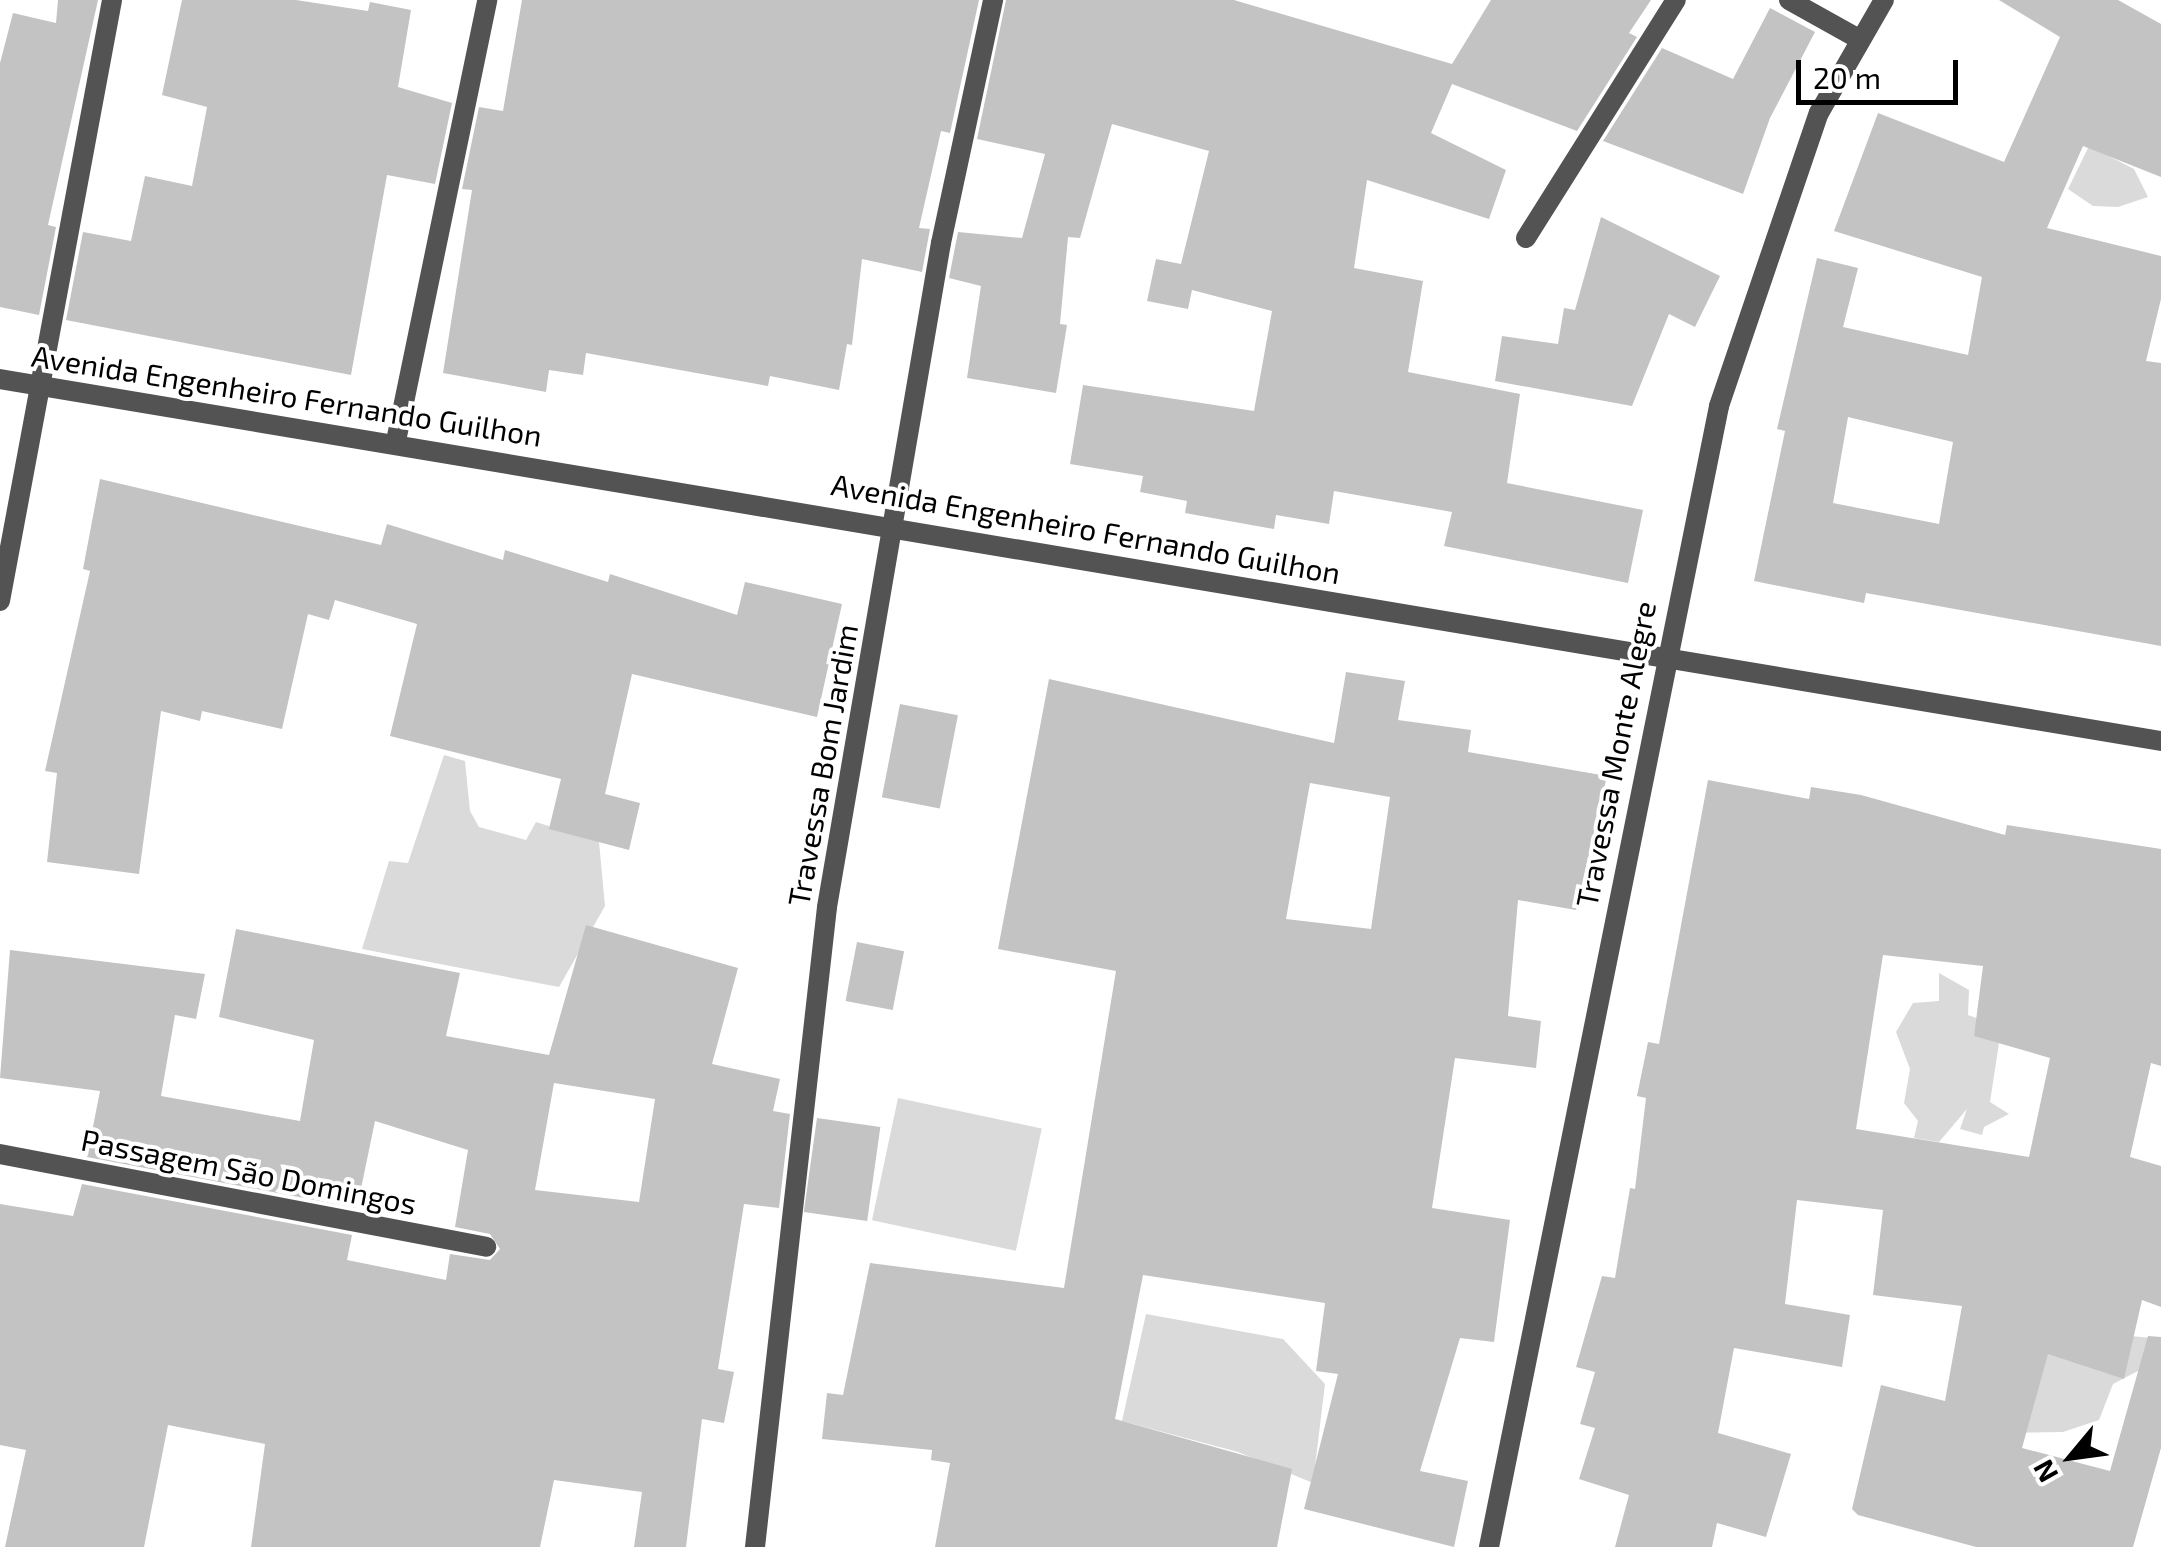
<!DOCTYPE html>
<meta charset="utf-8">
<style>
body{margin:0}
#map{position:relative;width:2161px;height:1547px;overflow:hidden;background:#fff;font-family:"Exo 2",sans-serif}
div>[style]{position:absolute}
.green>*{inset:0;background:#dadada;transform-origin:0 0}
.building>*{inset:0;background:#c3c3c3;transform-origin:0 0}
.minor>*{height:20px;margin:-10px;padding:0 10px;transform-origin:10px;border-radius:10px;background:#535353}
.tertiary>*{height:20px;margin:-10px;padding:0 10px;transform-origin:10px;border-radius:10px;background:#535353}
span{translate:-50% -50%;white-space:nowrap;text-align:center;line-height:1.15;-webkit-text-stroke:8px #fff;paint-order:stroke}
.street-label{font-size:30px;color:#000}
.north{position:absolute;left:2021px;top:1407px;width:100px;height:100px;-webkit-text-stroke:8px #fff;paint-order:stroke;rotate:241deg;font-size:28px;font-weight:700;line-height:40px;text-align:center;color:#000}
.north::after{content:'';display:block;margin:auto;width:35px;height:45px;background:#000;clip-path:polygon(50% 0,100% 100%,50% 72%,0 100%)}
.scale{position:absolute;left:1796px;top:60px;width:162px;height:45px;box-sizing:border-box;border:5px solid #000;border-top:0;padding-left:12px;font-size:30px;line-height:35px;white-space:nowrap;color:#000;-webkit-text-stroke:8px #fff;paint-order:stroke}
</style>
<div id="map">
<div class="green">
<div style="clip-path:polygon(2089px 146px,2134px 169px,2148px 197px,2118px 207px,2093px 206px,2068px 189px)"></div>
<div style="clip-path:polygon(444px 755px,465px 761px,470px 811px,479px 827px,526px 840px,536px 822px,599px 842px,605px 906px,559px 987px,362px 949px,389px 861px,408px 863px)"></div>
<div style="clip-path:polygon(1939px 973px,1969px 990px,1968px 1015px,1979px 1019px,1974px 1035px,1999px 1043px,1990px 1102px,2009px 1114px,1984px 1127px,1982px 1135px,1960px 1129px,1967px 1109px,1939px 1142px,1914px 1138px,1918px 1121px,1904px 1103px,1910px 1069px,1896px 1032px,1913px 1003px,1939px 1001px)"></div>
<div style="left:898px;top:1098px;width:147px;height:125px;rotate:12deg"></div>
<div style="clip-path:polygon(1146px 1314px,1283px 1339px,1325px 1384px,1313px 1483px,1238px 1452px,1122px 1421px)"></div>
<div style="clip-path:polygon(2042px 1327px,2161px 1339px,2161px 1359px,2113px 1384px,2099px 1420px,2063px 1432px,1990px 1433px)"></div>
</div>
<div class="building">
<div style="clip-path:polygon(58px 0,98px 0,48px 225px,56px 227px,39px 315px,0 307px,0 63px,13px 13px,56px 23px)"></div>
<div style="clip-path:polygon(182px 0,296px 0,368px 11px,370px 2px,411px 10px,398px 87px,452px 103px,435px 184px,387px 175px,351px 375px,66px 320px,83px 232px,131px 241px,145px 176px,192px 186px,207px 107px,162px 95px)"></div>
<div style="clip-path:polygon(522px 0,979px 0,950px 133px,941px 131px,919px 228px,930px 229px,922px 272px,862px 259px,852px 345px,847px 344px,839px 390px,770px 376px,768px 386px,586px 353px,583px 375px,549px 370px,546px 392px,443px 373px,472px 190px,462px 189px,479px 107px,503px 111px)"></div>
<div style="clip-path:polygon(1006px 0,1234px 0,1452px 64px,1491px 0,1651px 0,1629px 33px,1637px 37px,1577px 131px,1452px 84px,1431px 133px,1506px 170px,1489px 219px,1367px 180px,1354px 268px,1423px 281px,1408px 372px,1520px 394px,1507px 483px,1643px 510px,1628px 583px,1444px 546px,1452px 512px,1334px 491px,1329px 524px,1276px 515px,1274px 529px,1185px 513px,1187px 501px,1140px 492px,1143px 476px,1070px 464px,1083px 385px,1254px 411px,1272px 311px,1192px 290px,1188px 309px,1147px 301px,1156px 259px,1181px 264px,1209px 151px,1112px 124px,1080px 238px,1068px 237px,1060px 324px,1067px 325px,1056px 393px,967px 378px,981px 286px,949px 278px,958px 232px,1022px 238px,1045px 154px,977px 139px)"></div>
<div style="clip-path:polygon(evenodd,1999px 0,2118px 0,2161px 24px,2161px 177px,2083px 146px,2047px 228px,2161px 256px,2161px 299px,2146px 361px,2161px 363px,2161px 646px,1866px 593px,1864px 603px,1754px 581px,1785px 431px,1777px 429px,1817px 258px,1858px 268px,1843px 327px,1968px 355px,1982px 277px,1834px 231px,1878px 113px,2004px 162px,2060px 37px,1999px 0,1848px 417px,1953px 442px,1939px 524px,1833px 503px,1848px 417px)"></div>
<div style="clip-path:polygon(1770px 8px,1815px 32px,1770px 118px,1743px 194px,1603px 141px,1662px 48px,1733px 79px)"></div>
<div style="clip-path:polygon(1601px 217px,1720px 276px,1695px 327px,1669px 314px,1632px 406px,1495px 381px,1502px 336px,1558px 344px,1564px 308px,1575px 310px)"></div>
<div style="clip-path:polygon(100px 479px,381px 545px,387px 524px,503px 560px,505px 550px,608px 582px,610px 574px,737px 615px,745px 582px,842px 604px,817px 717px,632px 674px,605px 794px,640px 803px,629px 850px,549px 829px,561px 779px,390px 736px,417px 624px,335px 600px,329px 620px,308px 614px,282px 729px,202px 711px,200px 721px,161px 711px,139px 874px,47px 862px,57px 773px,45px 771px,90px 571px,83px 569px)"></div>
<div style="clip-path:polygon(evenodd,1346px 672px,1405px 681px,1398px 720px,1471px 730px,1468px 752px,1607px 776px,1576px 910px,1518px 900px,1508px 1016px,1541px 1021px,1536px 1068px,1455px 1058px,1432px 1208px,1510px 1220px,1494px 1342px,1460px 1338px,1420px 1471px,1468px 1481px,1454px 1547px,1304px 1509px,1338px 1374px,1316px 1371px,1325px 1303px,1143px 1275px,1115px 1419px,1292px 1469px,1277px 1547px,935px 1547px,950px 1463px,931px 1460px,932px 1450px,822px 1439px,827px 1393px,843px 1395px,870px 1263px,1064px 1288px,1116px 971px,998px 949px,1049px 679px,1334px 743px,1346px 672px,1310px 783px,1390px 797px,1371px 929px,1286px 919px,1310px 783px)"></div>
<div style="left:900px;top:704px;width:59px;height:95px;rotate:11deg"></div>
<div style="clip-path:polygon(evenodd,1708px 780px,1809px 799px,1811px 787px,1861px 795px,2005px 835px,2007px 825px,2161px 849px,2161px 1066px,2151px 1063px,2130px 1157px,2161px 1166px,2161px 1307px,2142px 1300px,2124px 1379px,2048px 1354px,2022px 1448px,2110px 1471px,2148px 1336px,2161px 1337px,2161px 1448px,2133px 1547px,1976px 1547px,1858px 1515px,1852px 1509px,1881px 1385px,1945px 1401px,1962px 1306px,1873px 1295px,1883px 1210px,1797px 1200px,1785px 1304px,1850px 1315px,1842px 1367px,1734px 1348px,1718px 1433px,1791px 1454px,1766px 1537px,1717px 1523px,1712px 1547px,1615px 1547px,1629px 1495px,1579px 1479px,1595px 1428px,1580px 1424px,1595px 1372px,1576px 1367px,1602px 1276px,1615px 1278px,1630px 1188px,1635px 1189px,1646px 1098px,1637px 1096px,1648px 1042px,1659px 1044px,1708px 780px,1883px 955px,1983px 966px,1974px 1036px,2050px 1058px,2029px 1157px,1856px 1129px,1883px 955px)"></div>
<div style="clip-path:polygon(evenodd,586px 925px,738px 968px,712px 1064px,780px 1079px,773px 1111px,790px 1114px,779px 1208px,744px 1204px,718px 1369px,734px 1372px,724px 1423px,702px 1419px,686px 1547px,634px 1547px,642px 1492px,554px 1480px,540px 1547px,251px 1547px,265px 1444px,168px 1425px,144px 1547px,5px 1547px,26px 1450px,0 1445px,0 1204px,73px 1216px,82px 1184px,352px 1235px,347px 1260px,446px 1280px,450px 1254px,490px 1260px,500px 1249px,490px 1234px,455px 1227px,468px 1150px,375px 1121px,357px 1208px,87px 1157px,100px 1091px,0 1078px,10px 950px,205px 974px,196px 1019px,175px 1015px,161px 1096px,300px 1121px,314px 1040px,219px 1017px,236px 929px,460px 973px,446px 1036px,549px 1055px,586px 925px,554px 1083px,655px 1099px,639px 1202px,535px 1190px,554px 1083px)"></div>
<div style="left:857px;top:942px;width:48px;height:60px;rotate:11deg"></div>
<div style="left:817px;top:1118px;width:64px;height:95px;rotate:8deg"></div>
</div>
<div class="minor">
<div style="left:1789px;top:0;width:78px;rotate:29.2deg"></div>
<div style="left:1526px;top:238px;width:281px;rotate:-57.8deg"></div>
<div style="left:396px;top:441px;width:450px;rotate:-78.3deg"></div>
<div style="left:0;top:601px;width:611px;rotate:-79.44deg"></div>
<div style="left:0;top:1154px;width:495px;rotate:10.8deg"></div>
<div style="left:755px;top:1547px;width:644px;rotate:-83.58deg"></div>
<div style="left:827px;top:907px;width:674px;rotate:-80.26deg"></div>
<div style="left:941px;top:243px;width:249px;rotate:-77.9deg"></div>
<div style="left:1489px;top:1547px;width:1164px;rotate:-78.6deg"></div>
<div style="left:1719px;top:406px;width:310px;rotate:-71.2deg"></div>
<div style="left:1819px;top:113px;width:130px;rotate:-60.1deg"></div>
</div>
<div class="tertiary">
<div style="left:0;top:379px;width:2191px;rotate:9.51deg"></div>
</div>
<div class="street-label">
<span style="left:287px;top:395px;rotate:9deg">Avenida Engenheiro Fernando Guilhon</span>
<span style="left:1086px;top:528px;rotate:10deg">Avenida Engenheiro Fernando Guilhon</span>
<span style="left:1615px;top:754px;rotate:-79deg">Travessa Monte Alegre</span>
<span style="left:822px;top:765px;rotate:-80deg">Travessa Bom Jardim</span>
<span style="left:249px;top:1171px;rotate:11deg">Passagem São Domingos</span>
</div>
<div class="north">N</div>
<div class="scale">20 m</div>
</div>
